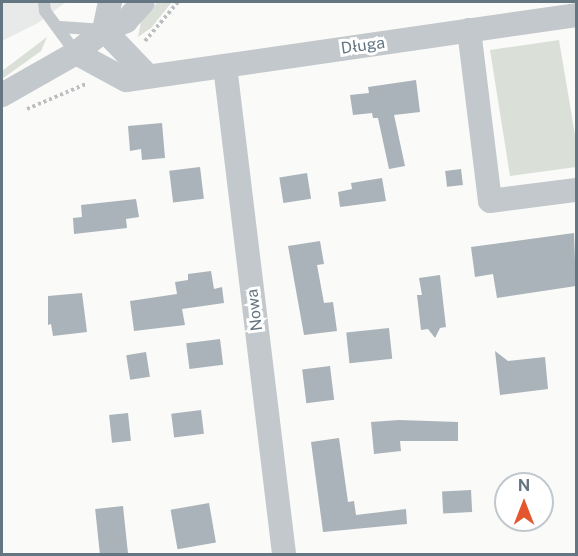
<!DOCTYPE html>
<meta charset="utf-8">
<style>
body{margin:0}
#map{position:relative;width:578px;height:556px;overflow:hidden;background:#fafaf8;font-family:"Public Sans",sans-serif}
div>[style]{position:absolute}
.built>*{inset:0;background:#e8e9e9}
.green>*{inset:0;background:#dadfd7}
.building>*{inset:0;background:#aab3b9;transform-origin:0 0}
.path>*{height:4px;margin-top:-2px;transform-origin:0;background:repeating-linear-gradient(90deg,#bbbfc2 0 3px,transparent 0 6px)}
.service>*{height:12px;margin:-6px;padding:0 6px;transform-origin:6px;border-radius:6px;background:#c3c8cc}
.minor>*{height:24px;margin:-12px;padding:0 12px;transform-origin:12px;border-radius:12px;background:#c3c8cc}
span{translate:-50% -50%;white-space:nowrap;text-align:center;line-height:1.15;-webkit-text-stroke:6px #fff;paint-order:stroke}
.street-label{font-size:16px;color:#657683}
.frame{position:absolute;inset:0;border:3px solid #657683;pointer-events:none}
.north{position:absolute;left:494px;top:472px;width:60px;height:60px;box-sizing:border-box;background:#fff;border:2px solid #c1c8cd;border-radius:50%;rotate:0deg;font-size:16px;font-weight:700;line-height:24px;text-align:center;color:#657683}
.north::after{content:'';display:block;margin:auto;width:21px;height:27px;background:#e4572e;clip-path:polygon(50% 0,100% 100%,50% 72%,0 100%)}
</style>
<div id="map">
<div class="built">
<div style="clip-path:polygon(2px 2px,66px 2px,38px 23px,2px 41px)"></div>
</div>
<div class="green">
<div style="clip-path:polygon(158px 2px,172px 2px,151px 28px,138px 37px,142px 17px)"></div>
<div style="clip-path:polygon(47px 37px,41px 51px,2px 79px,2px 71px)"></div>
<div style="clip-path:polygon(559px 40px,576px 141px,576px 167px,510px 176px,490px 50px)"></div>
</div>
<div class="building">
<div style="clip-path:polygon(416px 80px,420px 112px,394px 115px,405px 166px,389px 169px,378px 118px,373px 118px,372px 113px,353px 115px,350px 95px,369px 93px,368px 87px)"></div>
<div style="clip-path:polygon(162px 123px,165px 158px,142px 160px,141px 149px,130px 151px,128px 126px)"></div>
<div style="left:200px;top:167px;width:32px;height:31px;rotate:83deg"></div>
<div style="left:461px;top:169px;width:16px;height:16px;rotate:83deg"></div>
<div style="left:307px;top:173px;width:26px;height:28px;rotate:81deg"></div>
<div style="clip-path:polygon(382px 178px,386px 201px,340px 207px,338px 192px,352px 189px,351px 183px)"></div>
<div style="clip-path:polygon(136px 199px,139px 217px,126px 219px,127px 228px,74px 234px,73px 218px,82px 217px,81px 205px)"></div>
<div style="clip-path:polygon(574px 233px,576px 286px,497px 298px,493px 274px,475px 277px,471px 247px)"></div>
<div style="clip-path:polygon(320px 241px,324px 264px,317px 265px,324px 303px,333px 302px,337px 331px,304px 335px,288px 246px)"></div>
<div style="clip-path:polygon(211px 271px,214px 289px,222px 287px,224px 303px,182px 309px,185px 325px,134px 331px,130px 301px,177px 294px,175px 282px,188px 280px,188px 274px)"></div>
<div style="clip-path:polygon(440px 275px,446px 327px,440px 328px,435px 338px,428px 329px,421px 330px,417px 295px,422px 295px,419px 278px)"></div>
<div style="clip-path:polygon(82px 293px,87px 332px,53px 336px,51px 324px,48px 325px,48px 296px)"></div>
<div style="left:389px;top:328px;width:31px;height:43px;rotate:84deg"></div>
<div style="left:220px;top:339px;width:26px;height:34px;rotate:83deg"></div>
<div style="clip-path:polygon(495px 351px,508px 361px,545px 357px,548px 389px,500px 395px)"></div>
<div style="left:146px;top:352px;width:25px;height:20px;rotate:81deg"></div>
<div style="left:330px;top:366px;width:34px;height:28px;rotate:83deg"></div>
<div style="left:201px;top:410px;width:24px;height:30px;rotate:83deg"></div>
<div style="left:128px;top:413px;width:28px;height:19px;rotate:84deg"></div>
<div style="clip-path:polygon(399px 420px,458px 422px,458px 441px,400px 441px,401px 451px,374px 454px,371px 422px)"></div>
<div style="clip-path:polygon(339px 438px,348px 502px,354px 501px,356px 515px,406px 509px,407px 524px,323px 532px,311px 442px)"></div>
<div style="left:471px;top:490px;width:22px;height:29px;rotate:87deg"></div>
<div style="left:209px;top:503px;width:40px;height:39px;rotate:80deg"></div>
<div style="left:123px;top:506px;width:49px;height:28px;rotate:84deg"></div>
</div>
<div class="path">
<div style="left:145px;top:41px;width:51px;rotate:-49.8deg"></div>
<div style="left:27px;top:109px;width:64px;rotate:-23deg"></div>
</div>
<div class="service">
<div style="left:44px;top:2px;width:9px;rotate:84deg"></div>
<div style="left:45px;top:11px;width:52px;rotate:53.6deg"></div>
<div style="left:60px;top:27px;width:44px;rotate:3.9deg"></div>
</div>
<div class="minor">
<div style="left:104px;top:30px;width:64px;rotate:46.3deg"></div>
<div style="left:104px;top:30px;width:29px;rotate:-78deg"></div>
<div style="left:469px;top:30px;width:172px;rotate:83deg"></div>
<div style="left:490px;top:201px;width:87px;rotate:-7.3deg"></div>
<div style="left:76px;top:53px;width:57px;rotate:28.4deg"></div>
<div style="left:126px;top:80px;width:455px;rotate:-8.2deg"></div>
<div style="left:225px;top:66px;width:492px;rotate:83.1deg"></div>
<div style="left:2px;top:95px;width:85px;rotate:-29.6deg"></div>
<div style="left:76px;top:53px;width:36px;rotate:-39deg"></div>
<div style="left:104px;top:30px;width:24px;rotate:-22deg"></div>
<div style="left:126px;top:21px;width:25px;rotate:-48deg"></div>
</div>
<div class="street-label">
<span style="left:363px;top:46px;rotate:-8deg">Długa</span>
<span style="left:255px;top:310px;rotate:-97deg">Nowa</span>
</div>
<div class="frame"></div>
<div class="north">N</div>
</div>
